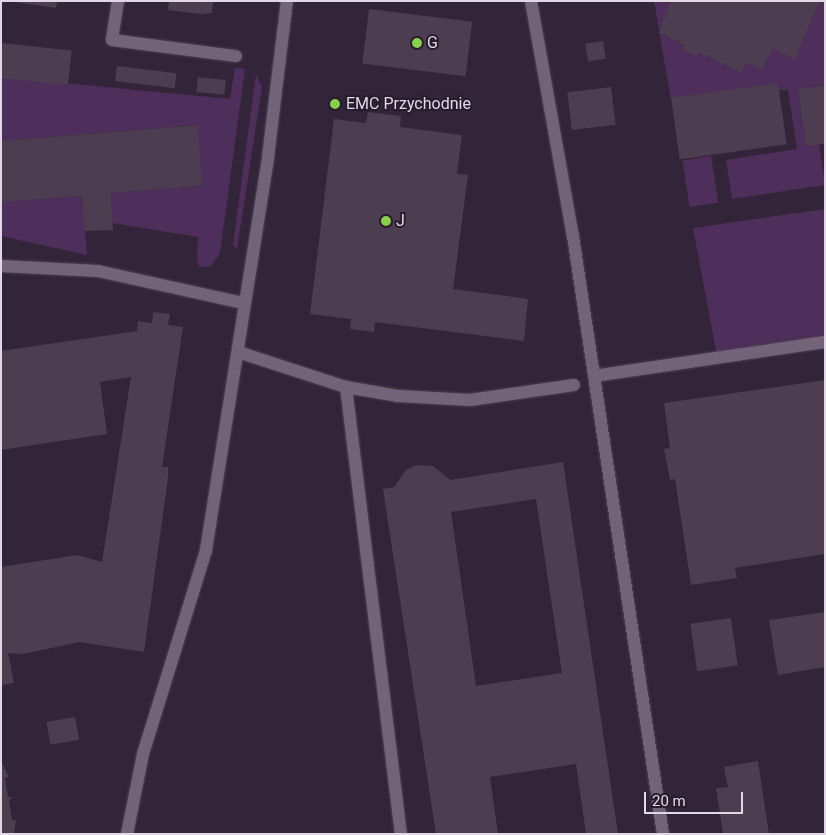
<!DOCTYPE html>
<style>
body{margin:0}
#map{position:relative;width:826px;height:835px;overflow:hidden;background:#332539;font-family:Roboto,sans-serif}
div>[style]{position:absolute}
.green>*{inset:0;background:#4e2e5a;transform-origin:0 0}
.building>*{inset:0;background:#4c3d51;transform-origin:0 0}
.roads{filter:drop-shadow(0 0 1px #4e4352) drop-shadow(0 0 1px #4e4352)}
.minor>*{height:12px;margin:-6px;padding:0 6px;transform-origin:6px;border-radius:6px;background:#726379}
.dots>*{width:14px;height:14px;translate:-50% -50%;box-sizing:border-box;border:2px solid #291c2e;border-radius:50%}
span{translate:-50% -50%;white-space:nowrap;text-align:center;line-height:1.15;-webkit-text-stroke:4px #291c2e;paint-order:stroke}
.poi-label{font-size:16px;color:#e0d8e4}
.left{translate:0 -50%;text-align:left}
.frame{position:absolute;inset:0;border:2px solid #e0d8e4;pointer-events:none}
.scale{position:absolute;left:644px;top:792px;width:99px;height:22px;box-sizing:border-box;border:2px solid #e0d8e4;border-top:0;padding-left:6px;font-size:15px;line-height:18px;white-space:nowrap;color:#e0d8e4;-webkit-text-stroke:4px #291c2e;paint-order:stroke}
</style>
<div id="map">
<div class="green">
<div style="clip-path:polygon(654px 1px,674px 3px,660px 33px,685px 45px,683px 50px,696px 57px,699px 52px,741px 73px,747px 63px,762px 70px,773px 48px,795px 58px,820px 1px,825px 1px,825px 85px,798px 89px,806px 146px,819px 144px,825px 185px,732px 199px,726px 160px,797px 149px,788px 90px,779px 90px,778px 83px,671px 100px)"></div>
<div style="clip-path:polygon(235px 68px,245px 69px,220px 253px,211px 266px,200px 267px,197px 261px,198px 237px,112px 223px,111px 193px,202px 186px,197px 125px,1px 141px,1px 77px,230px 99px)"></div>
<div style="clip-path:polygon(256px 74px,262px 87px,237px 249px,233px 245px)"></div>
<div style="left:711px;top:156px;width:47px;height:29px;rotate:81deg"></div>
<div style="clip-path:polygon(82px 196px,87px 255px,1px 236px,1px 202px)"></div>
<div style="clip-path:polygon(825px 209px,825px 344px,718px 361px,693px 228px)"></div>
</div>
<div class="building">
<div style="clip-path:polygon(8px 1px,57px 1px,56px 8px)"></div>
<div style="clip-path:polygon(169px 1px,227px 1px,213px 2px,212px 13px,200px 14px,168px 10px)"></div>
<div style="clip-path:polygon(671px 1px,820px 1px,795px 59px,773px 48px,762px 70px,747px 63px,741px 73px,699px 52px,697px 57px,683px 50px,685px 45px,659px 33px)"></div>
<div style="left:369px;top:9px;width:104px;height:55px;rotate:7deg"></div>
<div style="left:603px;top:41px;width:18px;height:18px;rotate:81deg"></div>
<div style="left:1px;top:43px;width:71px;height:35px;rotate:6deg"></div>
<div style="left:117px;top:66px;width:60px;height:15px;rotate:7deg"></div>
<div style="left:198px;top:77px;width:28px;height:15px;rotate:6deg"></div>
<div style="left:778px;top:83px;width:62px;height:108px;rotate:82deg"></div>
<div style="clip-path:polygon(825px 85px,825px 144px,806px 146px,798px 89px)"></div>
<div style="left:611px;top:87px;width:38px;height:44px;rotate:83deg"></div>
<div style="clip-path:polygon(368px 112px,401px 116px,400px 127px,462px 135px,457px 174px,468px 175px,453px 289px,528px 299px,524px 341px,375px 322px,374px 332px,350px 329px,351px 319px,310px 314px,334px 119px,366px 123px)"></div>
<div style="clip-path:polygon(198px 125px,202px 186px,111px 193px,113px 230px,84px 231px,82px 196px,1px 202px,1px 141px)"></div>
<div style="clip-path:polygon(153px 312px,170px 314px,168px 325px,183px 327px,162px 467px,168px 467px,168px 478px,144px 652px,79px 642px,23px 654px,8px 653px,14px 683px,1px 685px,1px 567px,77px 555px,102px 562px,131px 377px,100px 382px,107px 434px,1px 450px,1px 351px,137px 331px,138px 321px,152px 323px)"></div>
<div style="clip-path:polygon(825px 380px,825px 554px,735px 568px,737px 578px,691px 585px,675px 479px,670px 480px,664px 449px,670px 448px,664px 403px)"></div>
<div style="clip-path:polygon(evenodd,563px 462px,618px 834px,586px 834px,576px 764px,490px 777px,498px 834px,436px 834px,383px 489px,394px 487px,406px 470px,416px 465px,433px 466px,450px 480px,563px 462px,536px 499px,562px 673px,476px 686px,451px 512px,536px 499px)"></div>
<div style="clip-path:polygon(825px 612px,825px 667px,778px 675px,769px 620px)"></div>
<div style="left:731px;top:618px;width:48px;height:41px;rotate:82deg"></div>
<div style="left:75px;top:717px;width:23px;height:29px;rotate:80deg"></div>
<div style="clip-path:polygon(1px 761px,9px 777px,5px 778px,8px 797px,12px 797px,9px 801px,12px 820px,16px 820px,14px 834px,1px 834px)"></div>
<div style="clip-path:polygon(758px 761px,769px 834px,723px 834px,716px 788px,728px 787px,724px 767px)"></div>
</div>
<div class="roads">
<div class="minor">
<div style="left:118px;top:1px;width:39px;rotate:99deg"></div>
<div style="left:112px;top:40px;width:125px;rotate:7.4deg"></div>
<div style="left:531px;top:1px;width:239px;rotate:79.9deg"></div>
<div style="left:573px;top:236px;width:605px;rotate:81.44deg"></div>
<div style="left:1px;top:266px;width:97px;rotate:3deg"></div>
<div style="left:98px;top:271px;width:148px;rotate:12.4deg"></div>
<div style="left:238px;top:352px;width:114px;rotate:18deg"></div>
<div style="left:346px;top:387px;width:53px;rotate:9.8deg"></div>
<div style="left:398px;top:396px;width:72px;rotate:3.2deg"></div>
<div style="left:470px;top:400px;width:105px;rotate:-8.2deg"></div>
<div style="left:594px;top:376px;width:233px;rotate:-8.4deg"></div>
<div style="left:346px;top:387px;width:450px;rotate:83deg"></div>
<div style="left:127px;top:834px;width:82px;rotate:-78.7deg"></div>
<div style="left:143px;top:754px;width:214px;rotate:-72.8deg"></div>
<div style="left:206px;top:550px;width:398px;rotate:-81deg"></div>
<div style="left:268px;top:157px;width:157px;rotate:-83.1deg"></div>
</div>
</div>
<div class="dots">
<div style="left:417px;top:43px;background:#88cf4a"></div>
<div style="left:335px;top:104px;background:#88cf4a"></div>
<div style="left:386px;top:221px;background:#88cf4a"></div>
</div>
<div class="poi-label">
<span class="left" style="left:427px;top:43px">G</span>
<span class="left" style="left:346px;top:104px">EMC Przychodnie</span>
<span class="left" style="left:396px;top:221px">J</span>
</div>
<div class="frame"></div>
<div class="scale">20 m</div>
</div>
